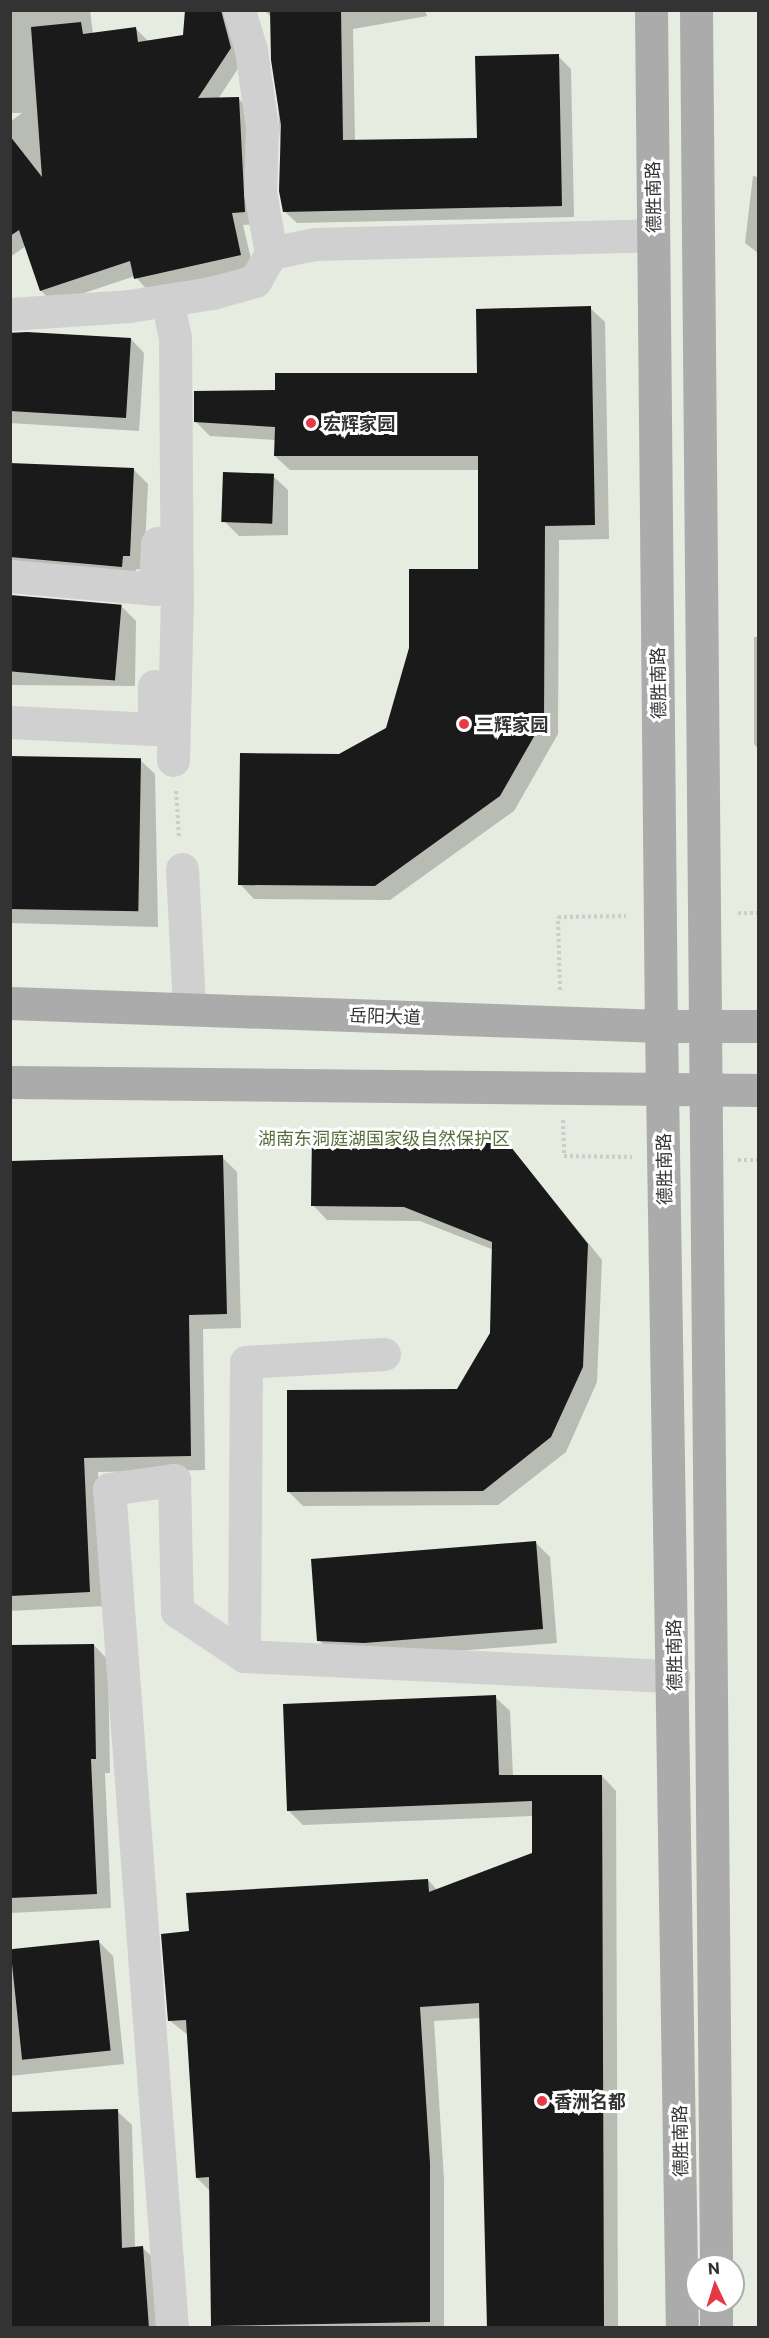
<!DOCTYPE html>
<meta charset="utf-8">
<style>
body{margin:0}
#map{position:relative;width:769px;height:2338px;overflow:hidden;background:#fff;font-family:Commissioner,"Noto Sans SC",sans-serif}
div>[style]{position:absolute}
.green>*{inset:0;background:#e6ecdf}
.shadow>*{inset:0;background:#0003}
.building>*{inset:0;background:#1a1a1a;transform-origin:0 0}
.path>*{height:4px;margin-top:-2px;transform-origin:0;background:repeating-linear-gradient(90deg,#cdcdcd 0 3px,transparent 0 6px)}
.minor>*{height:33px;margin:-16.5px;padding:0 16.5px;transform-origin:16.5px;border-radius:16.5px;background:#d0d0d0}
.major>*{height:33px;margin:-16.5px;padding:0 16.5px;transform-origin:16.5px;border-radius:16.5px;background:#ababab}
.dots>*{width:16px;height:16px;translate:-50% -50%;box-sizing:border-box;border:3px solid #fff;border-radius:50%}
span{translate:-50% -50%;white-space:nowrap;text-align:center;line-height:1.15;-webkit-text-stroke:6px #fff;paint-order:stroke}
.street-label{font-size:18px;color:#333}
.poi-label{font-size:18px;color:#333;font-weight:700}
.left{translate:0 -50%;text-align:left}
.park-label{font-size:18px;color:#56703f}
.frame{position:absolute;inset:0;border:12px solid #333;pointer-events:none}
.north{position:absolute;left:685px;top:2254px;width:60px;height:60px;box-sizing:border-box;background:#fff;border:2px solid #adadad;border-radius:50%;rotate:356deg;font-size:16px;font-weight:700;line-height:24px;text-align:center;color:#333}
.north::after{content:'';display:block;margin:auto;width:21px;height:27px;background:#e63946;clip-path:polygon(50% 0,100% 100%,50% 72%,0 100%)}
</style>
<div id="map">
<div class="green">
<div style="clip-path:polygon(evenodd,11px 11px,758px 11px,758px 2327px,11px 2328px,11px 11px,697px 2266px,733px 2266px,733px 2302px,697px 2302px,697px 2266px)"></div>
</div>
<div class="shadow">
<div style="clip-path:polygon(10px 10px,90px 10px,93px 34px,135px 28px,148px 41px,184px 36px,187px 10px,237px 10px,243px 61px,218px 99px,238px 98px,251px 111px,256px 224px,243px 225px,253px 267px,148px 291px,135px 276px,54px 303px,41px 291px,26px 246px,10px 257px,10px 122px,22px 113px,10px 113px)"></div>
<div style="clip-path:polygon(264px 10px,425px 10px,427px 16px,353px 29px,355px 141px,478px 139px,558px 56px,571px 69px,574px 217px,297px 223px,284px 211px,273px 14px,271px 17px)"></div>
<div style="clip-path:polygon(753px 176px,758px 177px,758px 253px,745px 243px)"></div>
<div style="clip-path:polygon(590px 308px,605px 322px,609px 539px,559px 540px,558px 734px,514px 811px,390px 900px,254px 899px,240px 884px,339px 756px,388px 729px,480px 571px,479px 470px,290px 470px,275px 456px,276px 440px,210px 436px,196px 422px,277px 392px,479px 374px)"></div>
<div style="clip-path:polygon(10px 332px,131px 339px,144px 353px,139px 431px,10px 423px)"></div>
<div style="clip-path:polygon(10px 464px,134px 470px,148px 484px,144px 570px,136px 569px,136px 581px,10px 564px)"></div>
<div style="clip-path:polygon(273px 476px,288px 490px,288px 535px,239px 536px,224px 521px)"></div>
<div style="clip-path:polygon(10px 597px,121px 606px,136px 621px,135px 686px,10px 685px)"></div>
<div style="clip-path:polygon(758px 627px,758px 749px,754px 744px,754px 637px,758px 637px)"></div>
<div style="clip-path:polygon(10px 758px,140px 760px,155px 774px,158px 927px,10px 923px)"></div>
<div style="clip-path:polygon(503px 1138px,602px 1260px,597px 1382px,566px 1452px,498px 1505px,303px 1506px,289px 1492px,458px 1391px,491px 1333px,494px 1250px,420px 1221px,327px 1220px,313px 1205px)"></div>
<div style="clip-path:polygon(222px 1157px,237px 1172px,241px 1328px,203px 1329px,205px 1470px,98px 1472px,104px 1606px,10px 1611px,10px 1162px)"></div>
<div style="clip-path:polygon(536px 1543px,550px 1557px,557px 1643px,380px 1657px,333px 1655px,319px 1640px)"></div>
<div style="clip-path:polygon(94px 1645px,108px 1660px,110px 1773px,105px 1773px,111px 1908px,10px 1913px,10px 1646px)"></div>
<div style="clip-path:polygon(495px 1697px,510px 1711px,513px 1776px,602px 1776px,616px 1791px,618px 2328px,488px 2328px,480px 2018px,434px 2021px,444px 2179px,444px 2328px,215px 2328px,210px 2191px,197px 2178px,188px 2035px,169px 2020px,190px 1932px,428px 1880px,438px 1891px,533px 1854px,533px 1816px,303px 1825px,289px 1811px)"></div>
<div style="clip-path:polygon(98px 1941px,113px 1956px,124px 2064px,10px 2076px,10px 1950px)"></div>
<div style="clip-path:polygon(117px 2111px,132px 2125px,135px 2248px,143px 2248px,157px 2262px,162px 2328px,10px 2328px)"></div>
</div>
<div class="building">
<div style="clip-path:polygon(185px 10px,221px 10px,231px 48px,198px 98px,239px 97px,245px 212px,232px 213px,241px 255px,134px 279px,130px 261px,40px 291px,19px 230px,10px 236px,10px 136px,42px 177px,31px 27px,81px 22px,83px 34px,136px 27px,138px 42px,183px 35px)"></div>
<div style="clip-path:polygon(270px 10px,341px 10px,343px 140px,477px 138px,475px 56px,559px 54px,562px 206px,283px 212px,279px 191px,281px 125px,271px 60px)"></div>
<div style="clip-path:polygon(591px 306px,595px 525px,545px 526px,544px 719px,500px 796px,375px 886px,238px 885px,240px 753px,339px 754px,386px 728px,409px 648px,409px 569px,478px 569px,478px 456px,274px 456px,275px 427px,194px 422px,194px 391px,275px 390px,275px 373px,477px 373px,476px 309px)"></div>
<div style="clip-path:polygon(27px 332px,131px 338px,126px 418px,10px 411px,10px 333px)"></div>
<div style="clip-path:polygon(10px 463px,134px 468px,130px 556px,123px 556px,122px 567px,10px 557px)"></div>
<div style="left:223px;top:472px;width:51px;height:50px;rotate:2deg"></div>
<div style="left:10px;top:595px;width:112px;height:76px;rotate:5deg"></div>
<div style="left:10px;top:756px;width:131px;height:153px;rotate:1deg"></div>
<div style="clip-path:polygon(312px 1134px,503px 1137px,588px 1244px,583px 1367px,551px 1437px,483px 1491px,287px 1492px,287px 1390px,457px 1389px,490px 1333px,492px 1242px,404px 1207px,311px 1206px)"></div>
<div style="clip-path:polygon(223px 1155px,227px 1314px,189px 1315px,191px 1456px,84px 1458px,90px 1592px,10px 1596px,10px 1161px)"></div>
<div style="clip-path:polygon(536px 1541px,543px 1629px,364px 1643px,317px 1641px,311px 1559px)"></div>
<div style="clip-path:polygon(94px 1644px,96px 1759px,91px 1759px,97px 1894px,10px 1898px,10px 1645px)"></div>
<div style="clip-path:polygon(496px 1695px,499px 1775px,602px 1775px,604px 2328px,487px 2328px,479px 2003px,420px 2007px,430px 2163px,430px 2322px,211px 2326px,209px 2177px,196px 2178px,186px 2020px,168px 2021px,161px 1934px,189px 1931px,186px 1893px,428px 1879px,429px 1892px,532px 1853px,532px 1801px,287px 1811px,283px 1704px)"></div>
<div style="left:99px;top:1940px;width:111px;height:89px;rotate:84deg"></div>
<div style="clip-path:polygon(118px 2109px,122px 2248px,143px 2246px,149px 2328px,10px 2328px,10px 2112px)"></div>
</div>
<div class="path">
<div style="left:176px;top:791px;width:46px;rotate:86.3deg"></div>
<div style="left:738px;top:913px;width:20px"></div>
<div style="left:560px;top:990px;width:73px;rotate:-91.6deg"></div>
<div style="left:558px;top:917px;width:68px;rotate:-0.8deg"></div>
<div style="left:563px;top:1120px;width:36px;rotate:88deg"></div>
<div style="left:564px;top:1156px;width:68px;rotate:0.8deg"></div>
<div style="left:738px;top:1160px;width:20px"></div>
</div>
<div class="minor">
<div style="left:239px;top:10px;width:42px;rotate:73.3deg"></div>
<div style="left:251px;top:50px;width:78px;rotate:81.9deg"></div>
<div style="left:262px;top:127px;width:65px;rotate:91.8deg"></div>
<div style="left:260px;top:192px;width:62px;rotate:79.8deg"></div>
<div style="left:167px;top:300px;width:39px;rotate:78deg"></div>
<div style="left:175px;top:338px;width:258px;rotate:89.6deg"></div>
<div style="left:177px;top:596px;width:164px;rotate:91.4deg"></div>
<div style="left:10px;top:314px;width:119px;rotate:-3.8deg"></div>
<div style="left:129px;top:306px;width:84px;rotate:-8.9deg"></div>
<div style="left:212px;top:293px;width:45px;rotate:-15.6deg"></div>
<div style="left:255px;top:281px;width:32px;rotate:-60deg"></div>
<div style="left:271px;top:253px;width:45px;rotate:-11.6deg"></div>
<div style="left:315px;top:244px;width:338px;rotate:-1.5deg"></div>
<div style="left:10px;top:576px;width:146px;rotate:5.1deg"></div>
<div style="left:155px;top:589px;width:46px;rotate:-87.5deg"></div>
<div style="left:10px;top:722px;width:144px;rotate:2.8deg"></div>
<div style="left:154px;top:729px;width:43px;rotate:-90deg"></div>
<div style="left:182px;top:869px;width:139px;rotate:87.1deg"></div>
<div style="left:384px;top:1354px;width:138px;rotate:176.7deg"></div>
<div style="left:246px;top:1362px;width:294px;rotate:90.4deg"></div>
<div style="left:244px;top:1656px;width:430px;rotate:2.7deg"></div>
<div style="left:172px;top:2328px;width:841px;rotate:-94.29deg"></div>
<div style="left:109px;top:1489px;width:66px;rotate:-7.9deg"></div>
<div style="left:174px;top:1480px;width:131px;rotate:88.7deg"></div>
<div style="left:177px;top:1611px;width:81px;rotate:33.9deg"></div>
</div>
<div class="major">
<div style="left:651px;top:10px;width:1016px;rotate:89.44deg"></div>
<div style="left:661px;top:1026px;width:1302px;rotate:89.08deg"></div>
<div style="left:696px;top:10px;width:2256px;rotate:89.49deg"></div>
<div style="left:10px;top:1003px;width:651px;rotate:2.02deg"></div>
<div style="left:661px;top:1026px;width:97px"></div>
<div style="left:10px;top:1082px;width:748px;rotate:0.61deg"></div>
<div style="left:716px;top:2302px;width:26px;rotate:90deg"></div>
</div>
<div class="dots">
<div style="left:311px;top:423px;background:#e63946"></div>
<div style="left:464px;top:724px;background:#e63946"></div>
<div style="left:542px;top:2101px;background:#e63946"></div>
</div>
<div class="street-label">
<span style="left:653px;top:197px;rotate:-91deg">德胜南路</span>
<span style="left:658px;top:683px;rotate:-91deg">德胜南路</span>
<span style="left:385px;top:1016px;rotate:2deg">岳阳大道</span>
<span style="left:664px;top:1169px;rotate:-91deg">德胜南路</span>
<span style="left:674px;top:1655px;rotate:-91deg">德胜南路</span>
<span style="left:680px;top:2141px;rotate:-91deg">德胜南路</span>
</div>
<div class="poi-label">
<span class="left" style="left:323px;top:423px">宏辉家园</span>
<span class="left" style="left:476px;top:724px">三辉家园</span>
<span class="left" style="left:554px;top:2101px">香洲名都</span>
</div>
<div class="park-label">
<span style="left:384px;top:1138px">湖南东洞庭湖国家级自然保护区</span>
</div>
<div class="frame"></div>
<div class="north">N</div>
</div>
